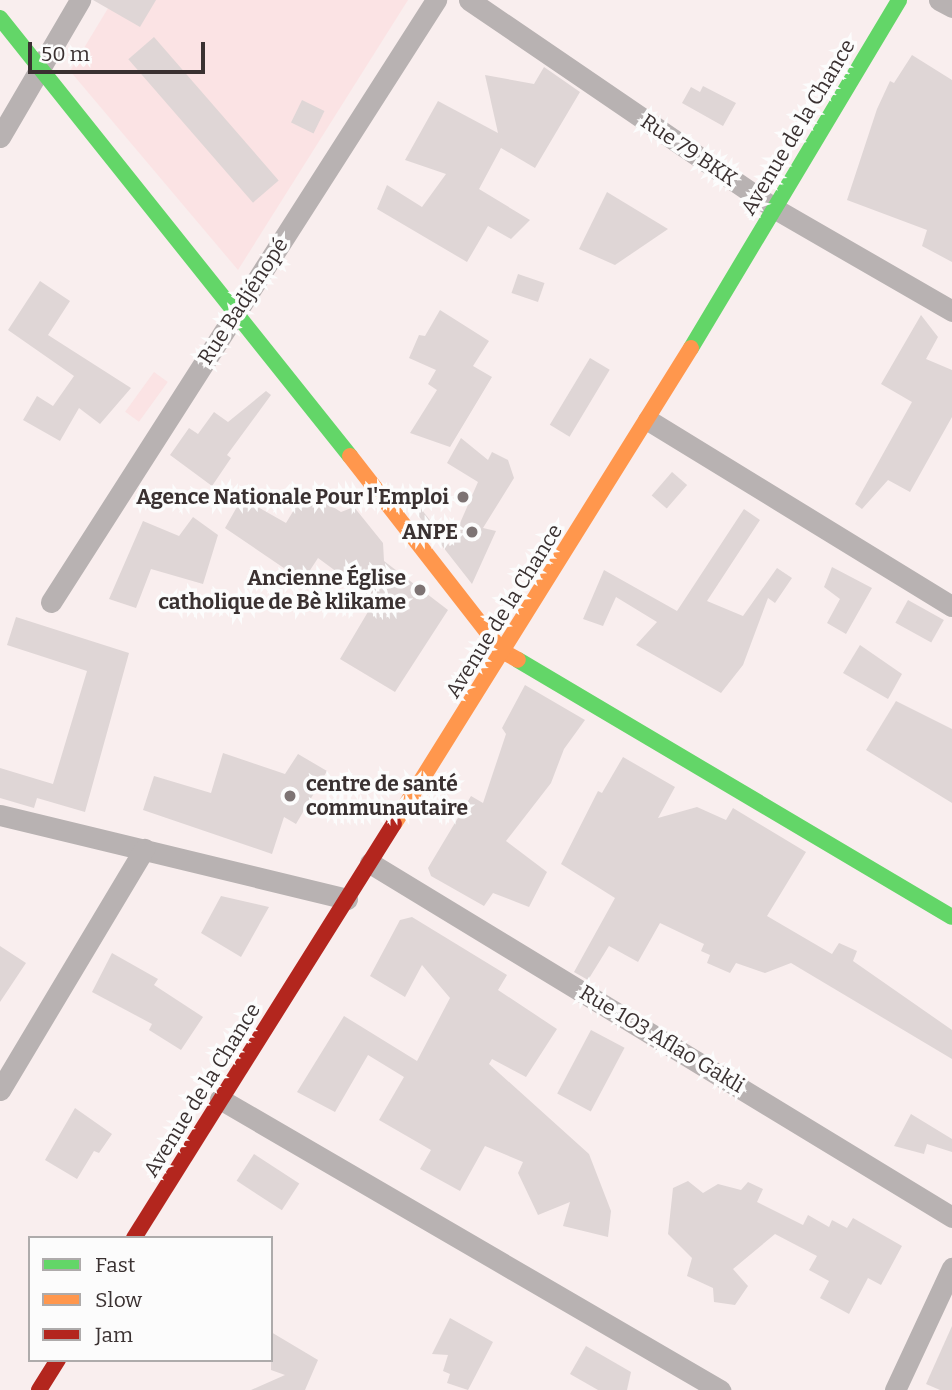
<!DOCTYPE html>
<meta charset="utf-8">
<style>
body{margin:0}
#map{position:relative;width:952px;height:1390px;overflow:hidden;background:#f9eeee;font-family:Bitter,serif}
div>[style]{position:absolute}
.built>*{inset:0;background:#fbe3e4;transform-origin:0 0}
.building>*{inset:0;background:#dfd6d6;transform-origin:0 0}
.street>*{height:21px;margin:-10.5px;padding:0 10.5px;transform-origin:10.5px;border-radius:10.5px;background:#b8b2b2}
.fast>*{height:16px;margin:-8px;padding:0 8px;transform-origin:8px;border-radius:8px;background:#63d668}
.slow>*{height:16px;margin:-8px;padding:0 8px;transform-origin:8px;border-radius:8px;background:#ff974d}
.jam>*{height:16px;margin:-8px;padding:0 8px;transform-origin:8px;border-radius:8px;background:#b3261e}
.dots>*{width:19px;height:19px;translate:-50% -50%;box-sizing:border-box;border:4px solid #fcfcfc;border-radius:50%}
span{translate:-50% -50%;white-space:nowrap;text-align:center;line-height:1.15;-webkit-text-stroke:7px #fcfcfc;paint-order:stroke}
.street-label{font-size:21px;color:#3a3131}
.poi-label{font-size:21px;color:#3a3131;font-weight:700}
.right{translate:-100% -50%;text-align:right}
.left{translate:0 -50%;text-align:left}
.legend{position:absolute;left:28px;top:1236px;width:245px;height:126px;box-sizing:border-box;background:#fcfcfc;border:2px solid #aeabab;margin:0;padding:9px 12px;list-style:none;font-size:21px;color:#3a3131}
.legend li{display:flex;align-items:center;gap:14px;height:35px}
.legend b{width:35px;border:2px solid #aeabab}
.scale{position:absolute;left:28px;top:42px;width:177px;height:32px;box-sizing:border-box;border:4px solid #3a3131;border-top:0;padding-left:9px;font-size:21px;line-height:24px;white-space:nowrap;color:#3a3131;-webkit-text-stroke:5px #fcfcfc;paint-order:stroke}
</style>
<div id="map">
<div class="built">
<div style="clip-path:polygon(113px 0,408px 0,238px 270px,70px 71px)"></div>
<div style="left:154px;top:372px;width:17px;height:49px;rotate:36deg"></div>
</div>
<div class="building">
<div style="clip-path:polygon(93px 0,156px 0,140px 27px)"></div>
<div style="left:154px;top:37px;width:190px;height:34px;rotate:49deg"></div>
<div style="clip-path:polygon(912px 55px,952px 80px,952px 262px,922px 246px,927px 230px,847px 200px,877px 109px,890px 81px,894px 83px)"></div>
<div style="clip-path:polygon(544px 67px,580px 92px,535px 168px,501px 148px,479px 189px,530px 220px,511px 239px,488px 226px,467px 262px,377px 209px,387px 185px,422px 207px,446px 174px,405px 160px,438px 101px,498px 133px,485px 75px,534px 84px)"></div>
<div style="clip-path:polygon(703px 86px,736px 103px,723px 126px,682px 103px,691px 87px,700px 92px)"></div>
<div style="left:302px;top:100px;width:25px;height:25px;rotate:26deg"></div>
<div style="clip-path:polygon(607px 192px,668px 229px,615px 265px,579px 249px)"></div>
<div style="left:518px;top:274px;width:28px;height:20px;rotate:19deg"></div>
<div style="clip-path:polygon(40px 281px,70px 301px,48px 335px,131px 388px,100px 424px,79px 408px,60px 441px,23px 420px,37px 396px,53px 406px,74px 376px,8px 330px)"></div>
<div style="clip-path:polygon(440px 310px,489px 341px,473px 366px,492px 377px,450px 447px,410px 433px,437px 390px,428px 384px,436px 370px,409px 358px,419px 335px,425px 336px)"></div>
<div style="clip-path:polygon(921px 315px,938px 337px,926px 359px,952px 370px,952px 417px,910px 492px,888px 480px,862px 509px,855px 504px,912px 402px,881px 384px)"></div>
<div style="left:590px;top:358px;width:23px;height:78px;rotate:31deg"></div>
<div style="clip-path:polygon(266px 391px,271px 395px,227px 455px,231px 458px,212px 486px,170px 455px,189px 428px,198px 434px,214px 412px,228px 422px)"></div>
<div style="clip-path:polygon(461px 438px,488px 460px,492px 452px,508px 460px,514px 478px,483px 528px,496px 531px,472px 584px,403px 496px,408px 492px,450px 546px,478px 482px,447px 463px)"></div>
<div style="left:672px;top:472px;width:20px;height:31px;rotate:41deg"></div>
<div style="clip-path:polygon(306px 490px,341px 512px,354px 507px,383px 543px,384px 561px,448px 610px,395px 692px,340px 659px,375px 600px,318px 558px,303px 581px,225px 528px,242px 498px,286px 523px)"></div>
<div style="clip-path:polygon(744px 509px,760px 520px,707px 601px,743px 616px,777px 568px,792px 578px,775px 603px,768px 598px,743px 665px,721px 693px,636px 645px,657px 622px,616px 597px,603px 626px,583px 619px,604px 570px,677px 611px)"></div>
<div style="clip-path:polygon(193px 517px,218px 535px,203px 584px,151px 569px,136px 608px,109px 599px,143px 521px,179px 536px)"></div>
<div style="clip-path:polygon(832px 567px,872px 588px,846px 634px,827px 623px,840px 599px,824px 587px)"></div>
<div style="left:908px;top:600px;width:41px;height:26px;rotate:29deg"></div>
<div style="clip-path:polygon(16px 617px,129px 653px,85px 812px,37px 798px,34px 808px,0 798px,0 768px,53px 784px,87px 671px,7px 645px)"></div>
<div style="clip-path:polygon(860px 645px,902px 674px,888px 699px,843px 673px)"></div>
<div style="clip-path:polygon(525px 685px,585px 720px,564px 749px,551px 783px,506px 841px,547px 872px,529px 907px,493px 893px,484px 906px,431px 876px,428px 868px,471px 796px,483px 803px,506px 734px,502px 728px)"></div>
<div style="clip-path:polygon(896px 701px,952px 729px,952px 803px,866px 750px)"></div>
<div style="clip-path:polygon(223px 753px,285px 774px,298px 754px,327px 771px,296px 824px,284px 817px,272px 854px,143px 810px,154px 776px,211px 793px)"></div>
<div style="clip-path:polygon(623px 757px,675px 787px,658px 818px,697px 807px,726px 820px,733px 808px,806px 852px,767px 916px,832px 954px,839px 943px,857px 951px,853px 961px,952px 1030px,952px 1059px,791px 963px,765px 973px,736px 963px,730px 973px,707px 963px,710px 955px,701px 951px,704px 944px,660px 923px,638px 962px,609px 946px,588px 980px,574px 972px,615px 898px,561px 864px,598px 791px,602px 793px)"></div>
<div style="clip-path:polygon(221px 896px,269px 907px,241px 957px,201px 933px)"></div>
<div style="clip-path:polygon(412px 917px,507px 975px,498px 990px,557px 1029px,526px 1077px,492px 1059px,489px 1064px,589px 1154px,611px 1211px,608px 1237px,563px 1226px,570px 1202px,538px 1215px,518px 1173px,523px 1162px,485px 1146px,460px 1191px,420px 1169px,431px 1150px,379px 1120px,404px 1077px,368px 1055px,335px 1112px,297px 1092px,344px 1016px,417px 1061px,450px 998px,422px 965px,405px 997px,370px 976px,400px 920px)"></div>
<div style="clip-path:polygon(0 946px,26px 963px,0 1002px)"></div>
<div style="clip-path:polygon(112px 953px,158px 979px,154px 985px,203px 1017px,181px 1050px,149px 1030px,152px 1024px,92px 992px)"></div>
<div style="left:591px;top:1030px;width:38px;height:72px;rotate:28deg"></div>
<div style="clip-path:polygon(75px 1108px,112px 1134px,99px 1153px,94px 1151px,77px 1179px,45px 1160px)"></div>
<div style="clip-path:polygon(911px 1114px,952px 1139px,952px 1152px,927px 1144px,924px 1154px,894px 1146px)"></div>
<div style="left:254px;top:1154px;width:54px;height:32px;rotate:33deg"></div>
<div style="clip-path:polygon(688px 1181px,703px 1193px,718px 1184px,741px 1190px,748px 1182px,763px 1189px,757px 1202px,803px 1225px,808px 1215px,829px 1227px,832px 1220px,847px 1228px,853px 1218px,902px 1246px,881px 1285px,868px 1278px,849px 1314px,820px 1298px,829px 1281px,809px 1270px,817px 1256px,775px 1234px,733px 1269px,748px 1286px,735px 1305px,714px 1302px,713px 1288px,687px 1276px,692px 1258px,668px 1234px,673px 1188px)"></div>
<div style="clip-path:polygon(450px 1318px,493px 1342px,468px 1390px,447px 1383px,450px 1374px,443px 1371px,448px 1355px,432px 1354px)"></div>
<div style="clip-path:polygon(952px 1326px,952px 1390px,940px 1390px,926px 1384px)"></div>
<div style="clip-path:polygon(271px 1332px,318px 1360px,305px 1390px,251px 1390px,285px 1375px,271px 1370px)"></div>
<div style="clip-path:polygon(586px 1346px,631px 1372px,627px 1390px,598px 1390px,570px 1374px)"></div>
</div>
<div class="street">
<div style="left:469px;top:0;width:367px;rotate:34.3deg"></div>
<div style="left:772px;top:207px;width:208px;rotate:30deg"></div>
<div style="left:939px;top:0;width:15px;rotate:28deg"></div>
<div style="left:0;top:137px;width:159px;rotate:-59.7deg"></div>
<div style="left:648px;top:420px;width:356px;rotate:31.5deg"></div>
<div style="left:51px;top:602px;width:715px;rotate:-57.4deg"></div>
<div style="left:0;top:815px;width:357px;rotate:13.6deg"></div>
<div style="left:370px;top:863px;width:681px;rotate:31.31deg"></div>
<div style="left:0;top:1090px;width:281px;rotate:-59.1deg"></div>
<div style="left:220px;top:1099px;width:579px;rotate:30.2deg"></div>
<div style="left:895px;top:1390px;width:135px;rotate:-65deg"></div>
</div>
<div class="fast">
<div style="left:0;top:18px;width:561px;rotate:51.37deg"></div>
<div style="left:691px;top:348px;width:405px;rotate:-59.1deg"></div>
<div style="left:518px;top:660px;width:504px;rotate:30.63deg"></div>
</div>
<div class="slow">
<div style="left:350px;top:456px;width:247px;rotate:52.1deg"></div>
<div style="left:502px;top:651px;width:18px;rotate:29deg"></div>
<div style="left:394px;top:824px;width:561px;rotate:-58.04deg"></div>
</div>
<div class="jam">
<div style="left:134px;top:1238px;width:489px;rotate:-57.9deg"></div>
<div style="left:39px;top:1390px;width:36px;rotate:-58deg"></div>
</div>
<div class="dots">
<div style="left:463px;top:497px;background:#7d7373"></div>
<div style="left:472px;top:532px;background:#7d7373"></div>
<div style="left:420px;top:590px;background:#7d7373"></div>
<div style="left:290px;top:796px;background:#7d7373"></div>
</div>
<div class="street-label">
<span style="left:798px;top:127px;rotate:-59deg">Avenue de la Chance</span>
<span style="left:689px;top:150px;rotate:34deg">Rue 79 BKK</span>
<span style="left:243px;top:301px;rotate:-57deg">Rue Badjénopé</span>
<span style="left:504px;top:611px;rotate:-58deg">Avenue de la Chance</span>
<span style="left:662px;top:1039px;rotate:31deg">Rue 1O3 Aflao Gakli</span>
<span style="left:202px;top:1090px;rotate:-58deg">Avenue de la Chance</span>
</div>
<div class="poi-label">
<span class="right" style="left:449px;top:497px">Agence Nationale Pour l'Emploi</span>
<span class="right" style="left:458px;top:532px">ANPE</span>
<span class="right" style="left:406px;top:590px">Ancienne Église<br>catholique de Bè klikame</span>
<span class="left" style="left:306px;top:796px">centre de santé<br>communautaire</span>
</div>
<ul class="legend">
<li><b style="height:9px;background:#63d668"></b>Fast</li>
<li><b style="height:9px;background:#ff974d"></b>Slow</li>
<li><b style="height:9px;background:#b3261e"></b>Jam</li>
</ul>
<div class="scale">50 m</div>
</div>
